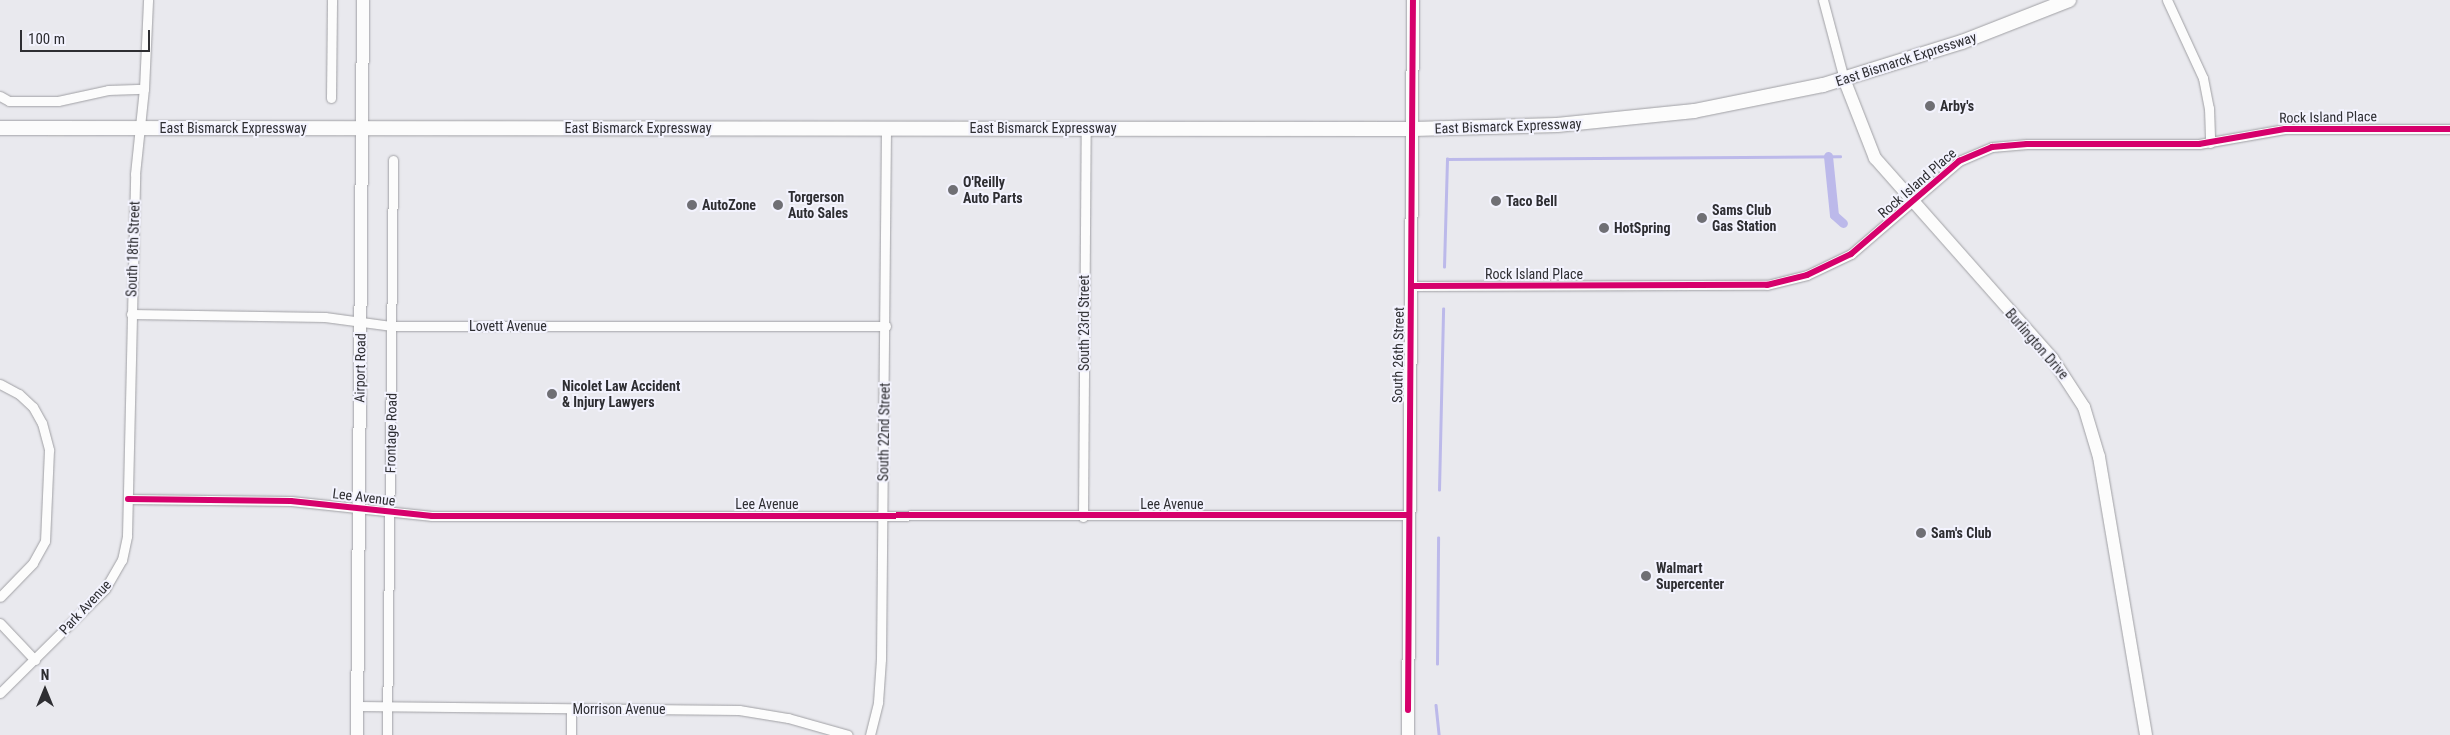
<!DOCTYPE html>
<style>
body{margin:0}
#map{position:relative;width:2450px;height:735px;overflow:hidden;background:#e9e9ee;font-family:"Roboto Condensed",sans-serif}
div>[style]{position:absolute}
.stream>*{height:2.5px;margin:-1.25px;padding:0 1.25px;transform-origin:1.25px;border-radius:1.25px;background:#bcb9ea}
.canal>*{height:9px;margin:-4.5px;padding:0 4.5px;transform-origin:4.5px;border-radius:4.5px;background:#bcb9ea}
.roads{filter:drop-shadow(0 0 1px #a0a0a4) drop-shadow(0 0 1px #a0a0a4)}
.street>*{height:9px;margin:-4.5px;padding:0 4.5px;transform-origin:4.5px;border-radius:4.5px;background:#fcfcfc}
.secondary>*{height:12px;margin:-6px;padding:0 6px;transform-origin:6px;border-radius:6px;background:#fcfcfc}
.primary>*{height:14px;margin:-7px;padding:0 7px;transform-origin:7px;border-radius:7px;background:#fcfcfc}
.cycleway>*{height:6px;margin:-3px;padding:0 3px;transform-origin:3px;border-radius:3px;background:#d6006c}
.dots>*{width:14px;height:14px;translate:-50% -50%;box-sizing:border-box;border:2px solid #f3f3fe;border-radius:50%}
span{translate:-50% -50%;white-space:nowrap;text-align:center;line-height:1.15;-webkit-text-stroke:4px #f3f3fe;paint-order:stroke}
.street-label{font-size:14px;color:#2e2e32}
.poi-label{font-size:14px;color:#2e2e32;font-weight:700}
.left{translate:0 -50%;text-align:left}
.north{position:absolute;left:20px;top:665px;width:50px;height:50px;-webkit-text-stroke:4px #f3f3fe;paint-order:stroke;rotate:0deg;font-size:14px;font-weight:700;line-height:20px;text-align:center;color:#2e2e32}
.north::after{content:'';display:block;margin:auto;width:18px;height:22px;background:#2e2e32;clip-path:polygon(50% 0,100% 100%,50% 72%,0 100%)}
.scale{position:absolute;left:20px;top:30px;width:130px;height:22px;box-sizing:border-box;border:2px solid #2e2e32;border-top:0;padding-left:6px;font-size:15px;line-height:18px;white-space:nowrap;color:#2e2e32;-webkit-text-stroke:4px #f3f3fe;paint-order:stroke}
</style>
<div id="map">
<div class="stream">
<div style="left:1444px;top:267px;width:108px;rotate:-88.4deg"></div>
<div style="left:1447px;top:159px;width:393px;rotate:-0.4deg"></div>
<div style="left:1439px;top:490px;width:181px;rotate:-88.7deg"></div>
<div style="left:1437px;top:664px;width:126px;rotate:-89.5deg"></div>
<div style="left:1436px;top:705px;width:30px;rotate:84deg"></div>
</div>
<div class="canal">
<div style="left:1828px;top:156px;width:59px;rotate:84.2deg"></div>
<div style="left:1834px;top:215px;width:12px;rotate:42deg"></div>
</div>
<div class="roads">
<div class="street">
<div style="left:1823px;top:0;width:82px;rotate:75.1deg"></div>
<div style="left:2167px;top:0;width:86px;rotate:65.2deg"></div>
<div style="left:2203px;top:78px;width:31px;rotate:79deg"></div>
<div style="left:2209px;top:108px;width:35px;rotate:88deg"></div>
<div style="left:0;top:96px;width:10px;rotate:29deg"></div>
<div style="left:9px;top:101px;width:49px"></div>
<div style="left:58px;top:101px;width:51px;rotate:-12.4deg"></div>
<div style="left:108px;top:90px;width:36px;rotate:-2deg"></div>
<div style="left:331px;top:98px;width:98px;rotate:-89.4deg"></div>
<div style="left:1412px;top:286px;width:355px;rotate:-0.2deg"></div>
<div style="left:1767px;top:285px;width:41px;rotate:-14deg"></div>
<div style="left:1807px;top:275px;width:49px;rotate:-25.5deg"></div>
<div style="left:1851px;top:254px;width:143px;rotate:-40.7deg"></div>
<div style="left:1959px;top:161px;width:36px;rotate:-23deg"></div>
<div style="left:1992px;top:147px;width:35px;rotate:-5deg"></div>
<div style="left:2027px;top:144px;width:172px"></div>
<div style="left:2199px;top:144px;width:87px;rotate:-9.9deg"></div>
<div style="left:2285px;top:129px;width:165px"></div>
<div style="left:131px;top:314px;width:194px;rotate:0.9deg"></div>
<div style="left:325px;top:317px;width:68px;rotate:7.7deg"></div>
<div style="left:392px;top:326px;width:494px"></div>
<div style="left:0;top:384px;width:21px;rotate:28deg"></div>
<div style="left:19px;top:394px;width:19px;rotate:43deg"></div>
<div style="left:33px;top:407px;width:18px;rotate:61deg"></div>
<div style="left:42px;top:423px;width:28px;rotate:75deg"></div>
<div style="left:49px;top:450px;width:91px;rotate:92.5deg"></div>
<div style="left:45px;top:541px;width:25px;rotate:119deg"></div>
<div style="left:33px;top:563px;width:47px;rotate:134.1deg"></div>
<div style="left:128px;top:499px;width:163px;rotate:0.7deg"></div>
<div style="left:291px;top:501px;width:142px;rotate:6.1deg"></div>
<div style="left:432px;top:516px;width:976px;rotate:-0.06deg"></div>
<div style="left:1083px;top:517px;width:389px;rotate:-89.6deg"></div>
<div style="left:0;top:623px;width:51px;rotate:46.6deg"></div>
<div style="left:0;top:693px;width:148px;rotate:-44.7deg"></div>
<div style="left:105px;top:589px;width:34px;rotate:-60deg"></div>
<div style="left:122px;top:560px;width:25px;rotate:-78deg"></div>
<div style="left:127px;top:536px;width:362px;rotate:-88.7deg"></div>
<div style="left:135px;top:174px;width:85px;rotate:-84deg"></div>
<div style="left:144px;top:89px;width:89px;rotate:-87.4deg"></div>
<div style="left:357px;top:706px;width:382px;rotate:0.6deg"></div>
<div style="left:739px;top:710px;width:50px;rotate:9.3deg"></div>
<div style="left:788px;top:718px;width:62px;rotate:15.8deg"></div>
<div style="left:387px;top:735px;width:575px;rotate:-89.4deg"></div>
<div style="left:571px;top:735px;width:26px;rotate:-90deg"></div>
<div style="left:870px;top:735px;width:34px;rotate:-76deg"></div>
<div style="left:878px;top:702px;width:43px;rotate:-86deg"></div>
<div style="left:881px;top:659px;width:531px;rotate:-89.46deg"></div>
</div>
<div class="secondary">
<div style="left:1844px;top:79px;width:85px;rotate:68.6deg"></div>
<div style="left:1875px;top:158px;width:267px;rotate:48.5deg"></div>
<div style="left:2052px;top:358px;width:59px;rotate:56.9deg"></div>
<div style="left:2084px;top:407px;width:52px;rotate:73.3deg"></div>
<div style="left:2099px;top:457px;width:282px;rotate:80.4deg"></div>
<div style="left:357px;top:735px;width:735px;rotate:-89.53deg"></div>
<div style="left:1408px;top:735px;width:735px;rotate:-89.61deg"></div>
</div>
<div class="primary">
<div style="left:0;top:128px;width:1413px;rotate:0.04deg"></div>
<div style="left:1413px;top:129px;width:144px;rotate:-1.6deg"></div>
<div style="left:1557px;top:125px;width:138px;rotate:-5.8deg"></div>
<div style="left:1694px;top:111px;width:132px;rotate:-11.4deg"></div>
<div style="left:1823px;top:85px;width:145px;rotate:-17.2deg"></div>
<div style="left:1962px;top:42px;width:115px;rotate:-21.4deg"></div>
</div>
</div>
<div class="cycleway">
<div style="left:1412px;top:286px;width:355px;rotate:-0.2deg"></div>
<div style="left:1767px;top:285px;width:41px;rotate:-14deg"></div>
<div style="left:1807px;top:275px;width:49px;rotate:-25.5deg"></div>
<div style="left:1851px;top:254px;width:143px;rotate:-40.7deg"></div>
<div style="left:1959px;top:161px;width:36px;rotate:-23deg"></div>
<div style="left:1992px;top:147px;width:35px;rotate:-5deg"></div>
<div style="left:2027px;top:144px;width:172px"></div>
<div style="left:2199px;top:144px;width:87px;rotate:-9.9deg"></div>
<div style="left:2285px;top:129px;width:165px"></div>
<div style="left:128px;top:499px;width:163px;rotate:0.7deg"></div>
<div style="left:291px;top:501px;width:142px;rotate:6.1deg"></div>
<div style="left:432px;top:516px;width:976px;rotate:-0.06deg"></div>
<div style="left:1408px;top:710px;width:710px;rotate:-89.6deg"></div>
</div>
<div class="dots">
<div style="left:1930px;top:106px;background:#6f6f74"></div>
<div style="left:953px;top:190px;background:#6f6f74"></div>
<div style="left:1496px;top:201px;background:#6f6f74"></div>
<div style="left:692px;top:205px;background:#6f6f74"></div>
<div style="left:778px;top:205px;background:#6f6f74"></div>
<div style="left:1702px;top:218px;background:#6f6f74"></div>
<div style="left:1604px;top:228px;background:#6f6f74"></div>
<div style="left:552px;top:394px;background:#6f6f74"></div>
<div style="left:1921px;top:533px;background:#6f6f74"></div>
<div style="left:1646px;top:576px;background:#6f6f74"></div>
</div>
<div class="street-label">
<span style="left:1906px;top:59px;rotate:-18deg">East Bismarck Expressway</span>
<span style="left:2328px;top:117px;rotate:-1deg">Rock Island Place</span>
<span style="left:1508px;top:126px;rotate:-2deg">East Bismarck Expressway</span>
<span style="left:233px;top:128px">East Bismarck Expressway</span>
<span style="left:638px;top:128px">East Bismarck Expressway</span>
<span style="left:1043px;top:128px">East Bismarck Expressway</span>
<span style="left:1917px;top:183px;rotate:-41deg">Rock Island Place</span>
<span style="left:133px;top:249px;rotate:-88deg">South 18th Street</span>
<span style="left:1534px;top:274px">Rock Island Place</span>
<span style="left:1084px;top:323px;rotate:-90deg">South 23rd Street</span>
<span style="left:508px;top:326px">Lovett Avenue</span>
<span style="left:2037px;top:344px;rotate:49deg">Burlington Drive</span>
<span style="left:1398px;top:355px;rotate:-89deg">South 26th Street</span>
<span style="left:360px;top:368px;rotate:-89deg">Airport Road</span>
<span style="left:884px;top:432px;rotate:-89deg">South 22nd Street</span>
<span style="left:391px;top:433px;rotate:-89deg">Frontage Road</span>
<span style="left:364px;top:497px;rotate:7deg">Lee Avenue</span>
<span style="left:767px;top:504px">Lee Avenue</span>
<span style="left:1172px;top:504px">Lee Avenue</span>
<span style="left:85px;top:607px;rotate:-47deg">Park Avenue</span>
<span style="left:619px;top:709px">Morrison Avenue</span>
</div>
<div class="poi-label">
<span class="left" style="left:1940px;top:106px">Arby's</span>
<span class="left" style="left:963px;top:190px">O'Reilly<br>Auto Parts</span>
<span class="left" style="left:788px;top:205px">Torgerson<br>Auto Sales</span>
<span class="left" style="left:1506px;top:201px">Taco Bell</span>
<span class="left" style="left:702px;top:205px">AutoZone</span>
<span class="left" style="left:1712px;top:218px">Sams Club<br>Gas Station</span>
<span class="left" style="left:1614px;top:228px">HotSpring</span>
<span class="left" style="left:562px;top:394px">Nicolet Law Accident<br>&amp; Injury Lawyers</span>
<span class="left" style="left:1931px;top:533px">Sam's Club</span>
<span class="left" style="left:1656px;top:576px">Walmart<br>Supercenter</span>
</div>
<div class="north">N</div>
<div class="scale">100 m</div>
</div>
